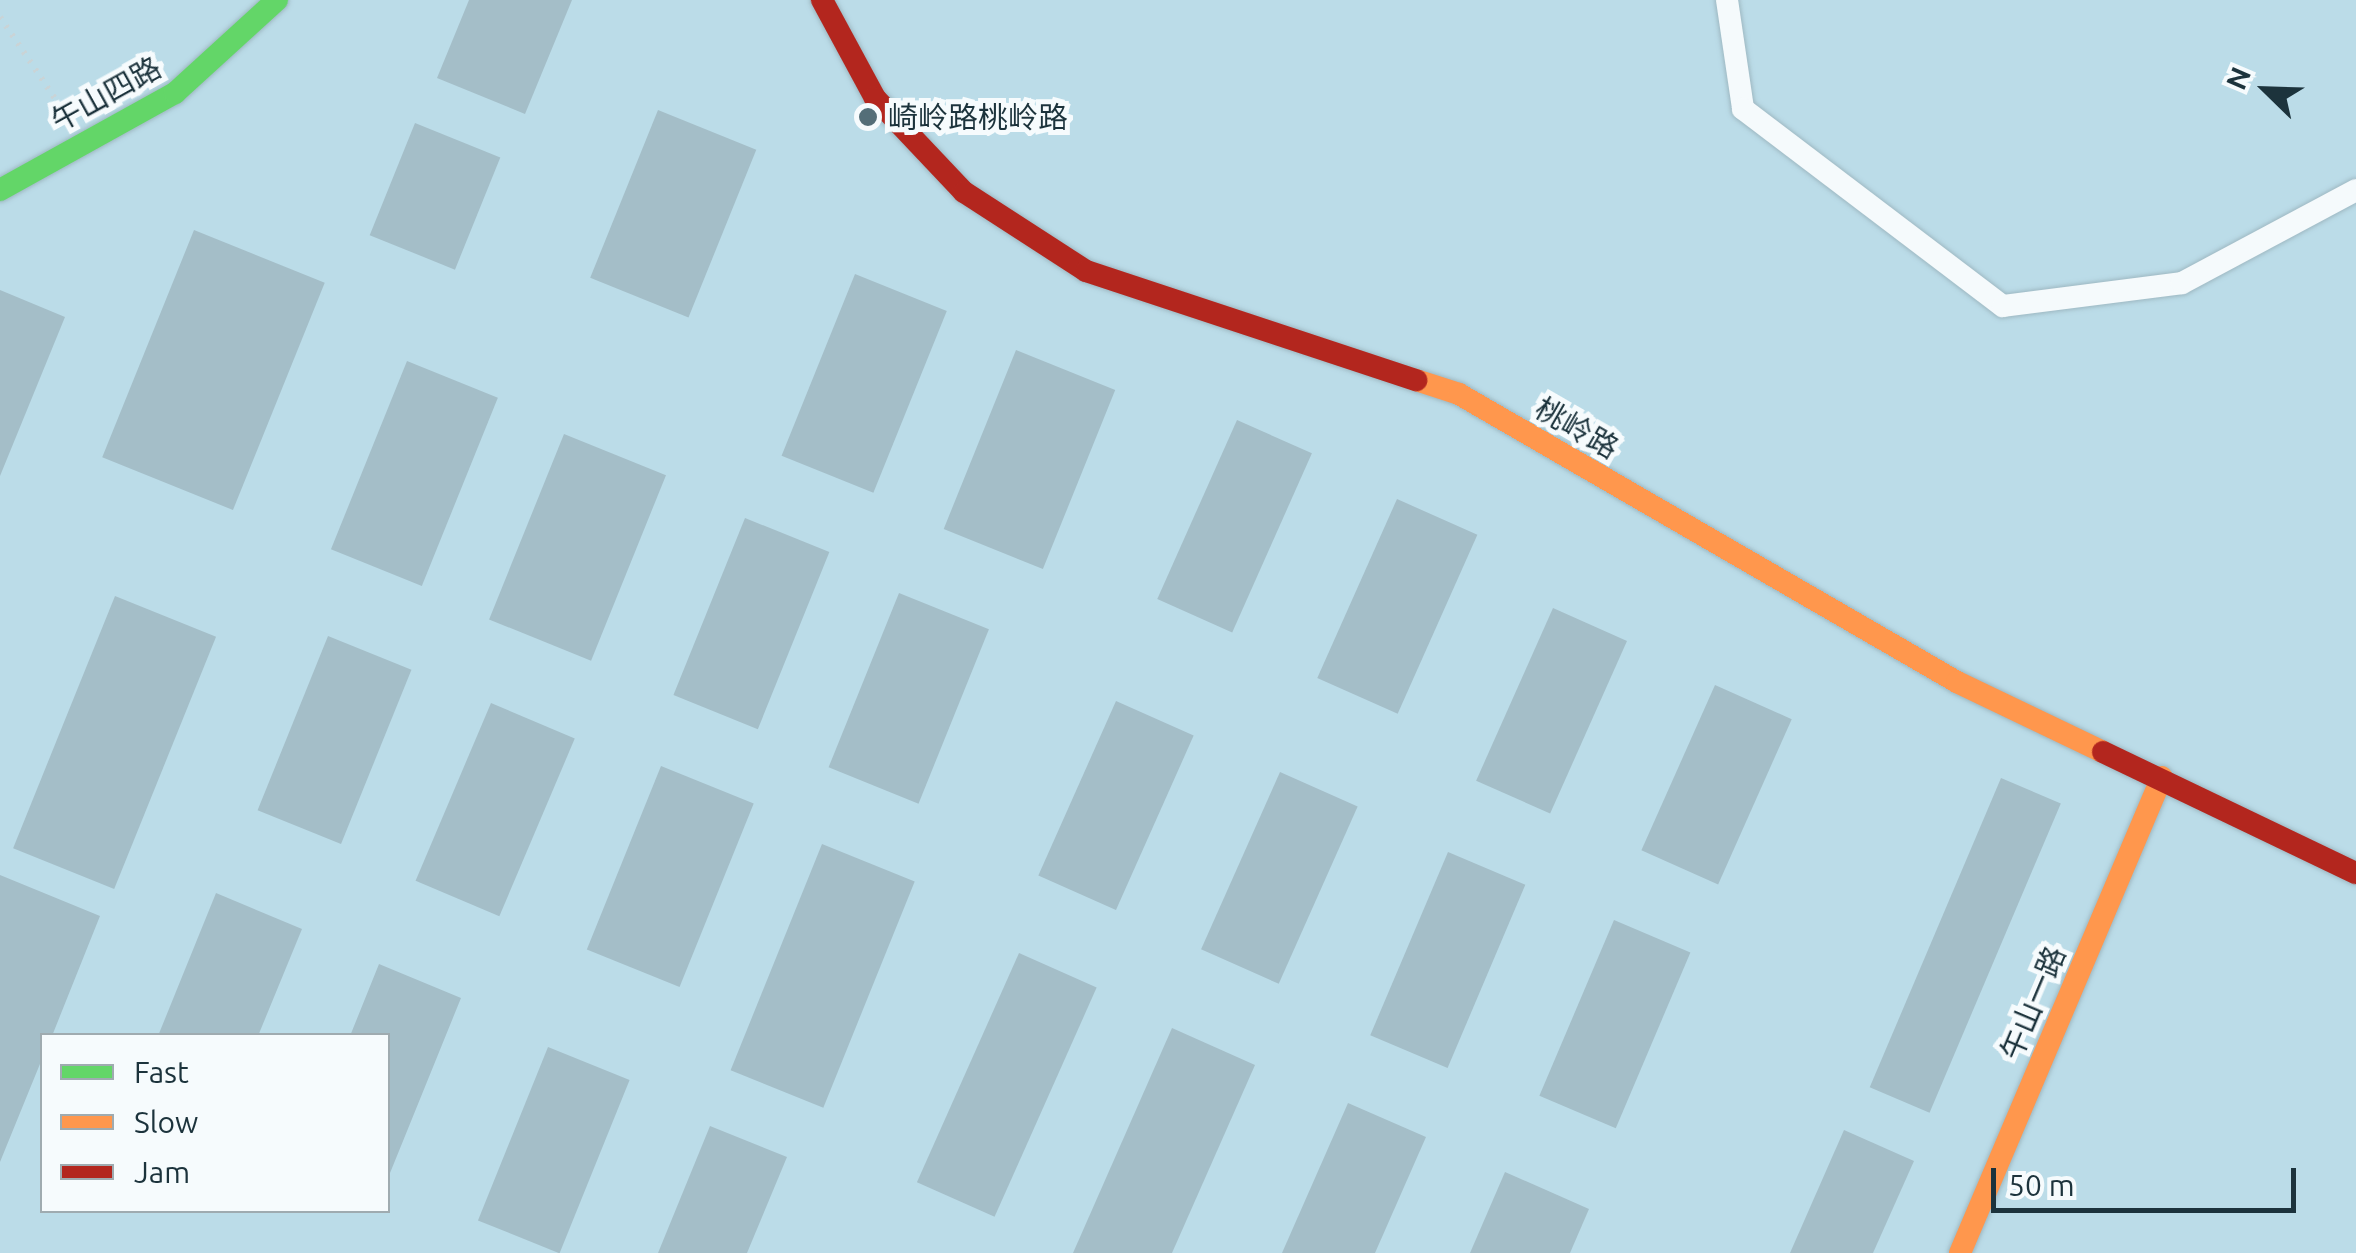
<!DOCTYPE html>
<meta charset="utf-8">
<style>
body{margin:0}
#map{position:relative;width:2356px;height:1253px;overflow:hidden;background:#bbdce8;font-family:Ubuntu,"Noto Sans SC",sans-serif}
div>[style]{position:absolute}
.building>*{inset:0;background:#a4bec8;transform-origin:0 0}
.path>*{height:6px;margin-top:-3px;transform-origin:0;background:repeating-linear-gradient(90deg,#c9d4d7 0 2.5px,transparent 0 10.5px)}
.roads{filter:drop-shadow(0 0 2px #9eb8c2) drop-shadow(0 0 2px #9eb8c2)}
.lane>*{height:22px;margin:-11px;padding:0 11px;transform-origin:11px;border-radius:11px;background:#f5fafc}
.fast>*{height:22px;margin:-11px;padding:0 11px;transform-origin:11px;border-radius:11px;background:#63d668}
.slow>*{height:22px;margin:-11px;padding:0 11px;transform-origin:11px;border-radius:11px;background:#ff974d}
.jam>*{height:22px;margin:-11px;padding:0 11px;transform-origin:11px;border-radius:11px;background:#b3261e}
.dots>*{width:28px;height:28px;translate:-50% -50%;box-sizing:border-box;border:5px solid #f6fbfd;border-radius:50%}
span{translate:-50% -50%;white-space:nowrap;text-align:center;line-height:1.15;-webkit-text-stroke:10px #f6fbfd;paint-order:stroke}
.street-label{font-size:30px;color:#1c333c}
.poi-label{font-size:30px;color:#1c333c}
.left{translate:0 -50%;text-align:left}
.legend{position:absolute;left:40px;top:1033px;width:350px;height:180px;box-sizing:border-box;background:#f6fbfd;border:2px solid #9fabb0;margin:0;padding:12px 18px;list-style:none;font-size:30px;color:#1c333c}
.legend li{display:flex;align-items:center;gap:20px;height:50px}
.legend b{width:50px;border:2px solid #9fabb0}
.north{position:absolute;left:2216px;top:40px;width:100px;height:100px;-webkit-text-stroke:8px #f6fbfd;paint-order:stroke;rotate:293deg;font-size:28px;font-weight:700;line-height:40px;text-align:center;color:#1c333c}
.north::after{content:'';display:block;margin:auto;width:35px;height:45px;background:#1c333c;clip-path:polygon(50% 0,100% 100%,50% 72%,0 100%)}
.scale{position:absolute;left:1991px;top:1168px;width:305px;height:45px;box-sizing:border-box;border:5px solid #1c333c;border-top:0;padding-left:12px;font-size:30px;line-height:35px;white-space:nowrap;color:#1c333c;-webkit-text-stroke:8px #f6fbfd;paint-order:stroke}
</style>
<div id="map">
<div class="building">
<div style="clip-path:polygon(469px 0,572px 0,525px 114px,437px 78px)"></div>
<div style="left:658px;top:110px;width:106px;height:181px;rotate:22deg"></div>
<div style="left:415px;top:123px;width:92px;height:121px;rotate:22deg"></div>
<div style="left:194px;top:230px;width:141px;height:245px;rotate:22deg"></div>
<div style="left:855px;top:274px;width:99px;height:196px;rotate:22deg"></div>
<div style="clip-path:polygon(0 290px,65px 317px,0 476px)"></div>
<div style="left:1016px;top:350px;width:107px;height:193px;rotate:22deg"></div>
<div style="left:407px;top:361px;width:98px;height:203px;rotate:22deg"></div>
<div style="left:1237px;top:420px;width:82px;height:196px;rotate:24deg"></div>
<div style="left:564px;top:434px;width:110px;height:200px;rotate:22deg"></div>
<div style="left:1397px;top:499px;width:88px;height:196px;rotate:24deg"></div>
<div style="left:745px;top:518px;width:91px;height:191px;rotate:22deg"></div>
<div style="left:899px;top:593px;width:97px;height:188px;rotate:22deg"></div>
<div style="left:115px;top:596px;width:109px;height:272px;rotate:22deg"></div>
<div style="left:1553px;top:608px;width:81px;height:189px;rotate:24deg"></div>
<div style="left:328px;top:636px;width:90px;height:188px;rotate:22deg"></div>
<div style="left:1715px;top:685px;width:84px;height:181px;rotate:24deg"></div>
<div style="left:1116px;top:701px;width:85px;height:191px;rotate:24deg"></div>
<div style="left:491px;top:703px;width:91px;height:193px;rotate:23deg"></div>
<div style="left:661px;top:766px;width:100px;height:198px;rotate:22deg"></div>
<div style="left:1280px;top:772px;width:85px;height:194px;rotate:24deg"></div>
<div style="left:2001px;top:778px;width:65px;height:336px;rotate:23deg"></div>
<div style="left:822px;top:844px;width:100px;height:244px;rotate:22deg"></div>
<div style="left:1448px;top:852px;width:84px;height:199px;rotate:23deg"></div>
<div style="clip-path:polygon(0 875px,100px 916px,52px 1036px,42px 1036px,42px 1059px,0 1162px)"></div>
<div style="clip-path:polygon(216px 893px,302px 929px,258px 1036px,158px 1036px)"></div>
<div style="left:1614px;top:920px;width:83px;height:191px;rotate:23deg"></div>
<div style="left:1019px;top:953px;width:85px;height:251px;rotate:24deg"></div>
<div style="clip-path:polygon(379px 964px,461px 998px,388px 1178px,388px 1036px,350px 1036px)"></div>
<div style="clip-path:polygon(1172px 1028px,1255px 1065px,1172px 1253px,1073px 1253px)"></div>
<div style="left:548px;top:1047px;width:88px;height:187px;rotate:22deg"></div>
<div style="clip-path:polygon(1348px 1103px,1426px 1137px,1375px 1253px,1282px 1253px)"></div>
<div style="clip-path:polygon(710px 1126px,787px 1157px,747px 1253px,658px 1253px)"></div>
<div style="clip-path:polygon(1844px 1130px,1914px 1161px,1873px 1253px,1790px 1253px)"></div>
<div style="clip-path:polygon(1505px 1172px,1589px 1209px,1570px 1253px,1470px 1253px)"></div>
</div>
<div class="path">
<div style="left:0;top:17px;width:104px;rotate:56deg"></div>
</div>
<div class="roads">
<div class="lane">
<div style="left:1727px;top:0;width:110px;rotate:81.6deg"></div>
<div style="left:1743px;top:109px;width:326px;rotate:37.2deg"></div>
<div style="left:2003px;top:306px;width:180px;rotate:-7.3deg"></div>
<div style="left:2182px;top:283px;width:197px;rotate:-28.1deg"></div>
</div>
<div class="fast">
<div style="left:0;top:190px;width:200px;rotate:-29deg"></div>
<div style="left:175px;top:93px;width:138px;rotate:-42.4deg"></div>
</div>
<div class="slow">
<div style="left:1416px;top:380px;width:45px;rotate:18deg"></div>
<div style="left:1459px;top:394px;width:575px;rotate:30.04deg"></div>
<div style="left:1957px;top:682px;width:162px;rotate:25.6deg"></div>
<div style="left:1960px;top:1253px;width:517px;rotate:-67.01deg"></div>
</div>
<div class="jam">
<div style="left:822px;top:0;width:111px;rotate:61.6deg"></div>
<div style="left:875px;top:98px;width:129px;rotate:46.6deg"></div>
<div style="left:964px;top:192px;width:145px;rotate:32.9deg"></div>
<div style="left:1086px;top:271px;width:348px;rotate:18.3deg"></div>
<div style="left:2103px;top:752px;width:280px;rotate:25.6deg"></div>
</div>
</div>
<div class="dots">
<div style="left:868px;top:117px;background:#546e78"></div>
</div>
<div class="street-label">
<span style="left:106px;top:94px;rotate:-29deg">午山四路</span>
<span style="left:1577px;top:428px;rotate:30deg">桃岭路</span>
<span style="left:2033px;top:1003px;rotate:-67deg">午山一路</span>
</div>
<div class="poi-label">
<span class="left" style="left:888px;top:117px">崎岭路桃岭路</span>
</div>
<ul class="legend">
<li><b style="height:12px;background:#63d668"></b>Fast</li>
<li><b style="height:12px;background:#ff974d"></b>Slow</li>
<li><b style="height:12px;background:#b3261e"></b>Jam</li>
</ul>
<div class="north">N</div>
<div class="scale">50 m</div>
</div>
